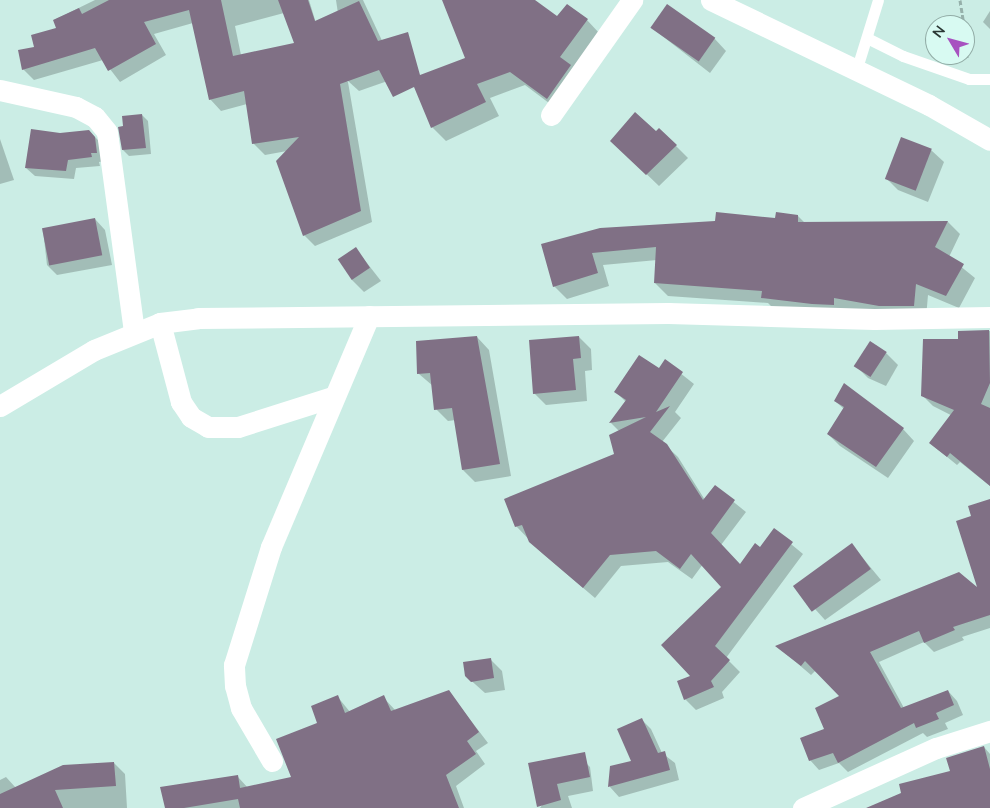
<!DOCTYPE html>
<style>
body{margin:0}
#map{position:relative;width:990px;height:808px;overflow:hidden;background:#cbede5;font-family:Mulish,sans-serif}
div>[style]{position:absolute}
.shadow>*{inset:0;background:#0003}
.building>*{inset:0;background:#807085;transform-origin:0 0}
.path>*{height:3px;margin-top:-1.5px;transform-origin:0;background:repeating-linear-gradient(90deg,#95b0aa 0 5px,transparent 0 7.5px)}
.lane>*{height:11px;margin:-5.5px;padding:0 5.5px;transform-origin:5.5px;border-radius:5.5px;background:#fff}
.street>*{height:21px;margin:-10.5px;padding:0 10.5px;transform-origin:10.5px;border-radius:10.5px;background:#fff}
span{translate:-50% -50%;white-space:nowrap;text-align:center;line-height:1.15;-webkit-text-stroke:5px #d8faf2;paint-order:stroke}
.north{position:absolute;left:925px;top:15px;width:50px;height:50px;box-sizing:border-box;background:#d8faf2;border:1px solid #92aca6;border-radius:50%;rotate:307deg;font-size:14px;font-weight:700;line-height:20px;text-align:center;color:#2a3734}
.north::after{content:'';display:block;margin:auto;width:18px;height:22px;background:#a752c0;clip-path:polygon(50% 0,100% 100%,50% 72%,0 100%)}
</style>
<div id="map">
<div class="shadow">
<div style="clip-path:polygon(evenodd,95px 0,309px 0,331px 73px,337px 71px,348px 82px,372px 222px,315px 246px,304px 235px,287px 151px,265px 155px,254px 144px,247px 104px,221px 111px,210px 99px,193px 23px,154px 34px,166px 55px,120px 82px,103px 60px,34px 80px,23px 69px,35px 48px,58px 29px,54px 20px,95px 0,284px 13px,295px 44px,241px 55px,235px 26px,284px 13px)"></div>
<div style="clip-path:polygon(336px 0,363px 0,399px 77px,359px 91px,348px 81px)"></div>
<div style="clip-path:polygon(990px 11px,990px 29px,983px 22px)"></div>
<div style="clip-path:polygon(558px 18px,587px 20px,600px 34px,561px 112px,525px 85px,490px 98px,499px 116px,446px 141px,432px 127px,466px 59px)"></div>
<div style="clip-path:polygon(652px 28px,714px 38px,726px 51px,710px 73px)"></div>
<div style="clip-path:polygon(142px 115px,148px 121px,151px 154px,129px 156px,123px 150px)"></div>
<div style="clip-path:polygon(659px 129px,688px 158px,659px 186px,612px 141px,656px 133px)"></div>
<div style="clip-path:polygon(89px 131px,98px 140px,105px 161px,99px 162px,100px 166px,76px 168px,74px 179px,35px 176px,26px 168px,60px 134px)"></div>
<div style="clip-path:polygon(0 139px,14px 180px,0 184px)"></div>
<div style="clip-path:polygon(931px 150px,944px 162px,928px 202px,898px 190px,886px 178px)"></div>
<div style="clip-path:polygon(798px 216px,805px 223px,948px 222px,960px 234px,949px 257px,975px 278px,959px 308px,928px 295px,926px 318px,775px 310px,768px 303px,668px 296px,655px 283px,657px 260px,603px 265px,609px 286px,567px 299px,554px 286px,543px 245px)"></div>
<div style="clip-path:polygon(95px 219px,105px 230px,112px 265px,57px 275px,47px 265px,43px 230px)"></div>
<div style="clip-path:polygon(356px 249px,381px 281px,364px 292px,352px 280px)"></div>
<div style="clip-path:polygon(990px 331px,990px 435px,933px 406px,922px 395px,960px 340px,959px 332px)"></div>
<div style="clip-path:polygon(477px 337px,489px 350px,511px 476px,475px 482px,463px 470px,456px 420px,448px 421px,436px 409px,433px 386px,419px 374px,417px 342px)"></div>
<div style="clip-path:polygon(579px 337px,591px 349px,592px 370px,585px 371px,587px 401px,546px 405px,534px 393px)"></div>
<div style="clip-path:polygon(886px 353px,898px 365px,886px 386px,868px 378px,856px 366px)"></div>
<div style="clip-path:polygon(665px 361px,694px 384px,675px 412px,681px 418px,662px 442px,678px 457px,705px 500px,715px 487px,746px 512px,721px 545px,740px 566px,760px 548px,774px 530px,803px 554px,726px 658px,740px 672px,722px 692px,724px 698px,696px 710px,685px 699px,723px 587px,703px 564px,692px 579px,668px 562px,621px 566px,595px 598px,542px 553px,516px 526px,616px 455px,619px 431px,611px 423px,626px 402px,616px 392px,659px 370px)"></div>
<div style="clip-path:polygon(835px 401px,903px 429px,914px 441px,888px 478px,840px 446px,828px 434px,844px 409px)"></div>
<div style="clip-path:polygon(930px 443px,990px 457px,990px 486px,960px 462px,957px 465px)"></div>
<div style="clip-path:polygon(852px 545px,881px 580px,825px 620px,815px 609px)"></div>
<div style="clip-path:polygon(990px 598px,990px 628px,962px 637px,964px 640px,934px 652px,924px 642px,879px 662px,904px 708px,948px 691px,957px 701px,963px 715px,945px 723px,948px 729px,927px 737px,923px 733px,848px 772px,839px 763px,819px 770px,810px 760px,842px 696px,816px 670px,811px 675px,777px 646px)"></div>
<div style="clip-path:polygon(490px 659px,502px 671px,505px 690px,485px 693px,466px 676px)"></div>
<div style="clip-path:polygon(449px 692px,488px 743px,476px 751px,485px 764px,456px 786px,464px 808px,166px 808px,238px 777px,248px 788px,292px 778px,319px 723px,337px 696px,350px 712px,383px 697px,396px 711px)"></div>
<div style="clip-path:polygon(641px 719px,651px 729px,662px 753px,675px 763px,679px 780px,619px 797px,610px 787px,612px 767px,633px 762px)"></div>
<div style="clip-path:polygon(984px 747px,990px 754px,990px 808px,869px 808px,951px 772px)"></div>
<div style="clip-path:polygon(578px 755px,590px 767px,593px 791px,568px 796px,572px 808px,540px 808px)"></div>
<div style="clip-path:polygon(114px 763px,125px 774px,127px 808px,0 808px,0 780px,6px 777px,16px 788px)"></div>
</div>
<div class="building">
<div style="clip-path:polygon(109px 0,221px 0,233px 56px,294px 43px,278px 0,308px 0,315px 21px,359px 1px,378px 41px,408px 32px,420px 75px,465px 58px,442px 0,535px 0,557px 16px,567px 4px,588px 19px,560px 57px,571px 65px,547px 99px,510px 72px,477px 84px,486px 102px,431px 128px,414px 87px,393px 97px,379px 70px,340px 84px,361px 211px,303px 236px,276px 161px,299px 137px,252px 144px,244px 91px,209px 100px,189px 10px,144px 22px,156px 44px,108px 71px,95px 48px,22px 70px,18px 50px,34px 47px,31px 35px,56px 28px,53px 20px,79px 8px,82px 14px)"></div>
<div style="left:667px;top:4px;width:59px;height:29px;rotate:35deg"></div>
<div style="clip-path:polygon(635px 112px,656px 131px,659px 128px,677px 145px,646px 175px,610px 141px)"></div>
<div style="clip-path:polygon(142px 114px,146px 148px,122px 150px,118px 127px,123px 126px,122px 116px)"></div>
<div style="clip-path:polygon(31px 129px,60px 133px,89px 130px,95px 137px,97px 153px,91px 153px,92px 157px,68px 160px,66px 171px,25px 168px)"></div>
<div style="left:901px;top:137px;width:33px;height:45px;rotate:21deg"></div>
<div style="clip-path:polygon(716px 212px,775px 218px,776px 212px,798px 215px,798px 222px,948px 221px,935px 247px,964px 264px,946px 296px,916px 284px,914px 306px,879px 306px,834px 298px,834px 305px,812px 304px,761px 298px,762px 291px,654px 283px,656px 247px,592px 253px,598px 273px,553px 287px,541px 244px,600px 228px,715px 221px)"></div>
<div style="left:95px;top:218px;width:38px;height:54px;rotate:79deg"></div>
<div style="left:356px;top:247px;width:25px;height:22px;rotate:56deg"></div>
<div style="clip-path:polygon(989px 330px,990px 383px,981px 404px,990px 408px,990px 486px,950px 453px,947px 457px,929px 443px,954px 410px,921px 396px,923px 339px,958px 339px,958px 331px)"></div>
<div style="clip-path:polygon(477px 336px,500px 464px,462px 470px,452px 408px,434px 410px,430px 373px,417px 374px,416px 341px)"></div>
<div style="clip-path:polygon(579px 336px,581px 358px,573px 359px,576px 390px,533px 394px,529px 340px)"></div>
<div style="left:870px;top:341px;width:20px;height:30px;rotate:33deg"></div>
<div style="clip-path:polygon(639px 355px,659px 368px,665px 359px,683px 372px,656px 412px,670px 406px,650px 432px,667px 444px,703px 500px,715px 485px,735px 500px,711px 533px,740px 564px,755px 543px,760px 547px,774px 528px,793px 542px,715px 646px,730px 660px,711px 681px,714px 687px,684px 700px,677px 681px,690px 676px,661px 645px,721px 587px,691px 554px,680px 569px,656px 551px,610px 555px,583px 588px,529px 542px,522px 525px,515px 527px,504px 499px,614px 454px,609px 435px,646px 417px,609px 423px,626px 400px,614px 392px)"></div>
<div style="clip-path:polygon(844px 383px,904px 428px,876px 467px,827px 434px,844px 407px,834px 401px)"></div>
<div style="clip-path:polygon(990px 499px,990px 615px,953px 627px,955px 630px,924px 643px,919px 631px,870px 652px,901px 708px,948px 690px,954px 705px,936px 713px,939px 719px,916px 728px,914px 723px,838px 763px,833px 753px,809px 761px,800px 738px,824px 729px,815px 708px,839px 696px,805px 661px,801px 666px,775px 646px,959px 572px,977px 587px,956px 521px,971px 516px,968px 506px)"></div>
<div style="left:852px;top:543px;width:32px;height:73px;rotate:54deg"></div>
<div style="clip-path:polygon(491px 658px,494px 678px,471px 682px,465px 676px,463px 662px)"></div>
<div style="clip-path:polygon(449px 690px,479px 732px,467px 741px,476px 754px,446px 775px,459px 808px,240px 808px,238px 799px,184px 808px,165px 808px,160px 787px,238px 775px,240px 788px,291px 777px,276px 739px,317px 723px,311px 706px,338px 695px,345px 713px,384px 695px,391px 711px)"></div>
<div style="clip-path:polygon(642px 718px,658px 753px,665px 751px,670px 770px,608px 787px,610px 766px,631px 761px,617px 729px)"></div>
<div style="clip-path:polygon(984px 746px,990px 769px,990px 808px,866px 808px,901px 793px,899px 784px,950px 771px,946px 758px)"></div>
<div style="clip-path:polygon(585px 752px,590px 777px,557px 784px,561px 800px,537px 807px,528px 763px)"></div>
<div style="clip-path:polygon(114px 762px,116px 786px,55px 790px,63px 808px,0 808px,0 794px,63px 765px)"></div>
</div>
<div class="path">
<div style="left:960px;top:0;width:25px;rotate:81deg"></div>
<div style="left:965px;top:38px;width:20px;rotate:84deg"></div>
</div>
<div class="lane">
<div style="left:867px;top:38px;width:40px;rotate:26.6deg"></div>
<div style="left:903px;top:56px;width:70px;rotate:19.2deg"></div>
<div style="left:969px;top:79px;width:21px"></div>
<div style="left:856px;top:71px;width:74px;rotate:-72.8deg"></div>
</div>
<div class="street">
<div style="left:711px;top:0;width:242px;rotate:25.7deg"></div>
<div style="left:929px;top:105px;width:70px;rotate:29.8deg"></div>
<div style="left:0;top:90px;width:78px;rotate:12.6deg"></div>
<div style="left:76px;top:107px;width:21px;rotate:28deg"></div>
<div style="left:95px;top:117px;width:19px;rotate:51deg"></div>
<div style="left:107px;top:132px;width:202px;rotate:82.3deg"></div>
<div style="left:551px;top:115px;width:141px;rotate:-54.8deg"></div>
<div style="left:160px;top:323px;width:82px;rotate:75.1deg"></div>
<div style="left:181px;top:402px;width:18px;rotate:56deg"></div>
<div style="left:191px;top:417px;width:20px;rotate:30deg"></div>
<div style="left:208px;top:427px;width:30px"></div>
<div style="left:238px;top:427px;width:99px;rotate:-17.7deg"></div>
<div style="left:0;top:406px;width:109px;rotate:-30.8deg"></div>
<div style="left:94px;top:350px;width:71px;rotate:-22.2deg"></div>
<div style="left:160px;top:323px;width:38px;rotate:-7deg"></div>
<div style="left:198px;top:318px;width:470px;rotate:-0.6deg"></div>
<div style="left:668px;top:313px;width:206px;rotate:1.7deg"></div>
<div style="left:874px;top:319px;width:116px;rotate:-1deg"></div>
<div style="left:272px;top:761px;width:61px;rotate:-120.3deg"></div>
<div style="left:241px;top:708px;width:23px;rotate:-105deg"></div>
<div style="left:235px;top:686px;width:21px;rotate:-93deg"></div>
<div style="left:234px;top:665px;width:124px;rotate:-72.6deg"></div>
<div style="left:271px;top:547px;width:251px;rotate:-67deg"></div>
<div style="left:803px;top:808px;width:146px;rotate:-24.3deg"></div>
<div style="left:936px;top:748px;width:57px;rotate:-17.5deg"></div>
</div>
<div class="north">N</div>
</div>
